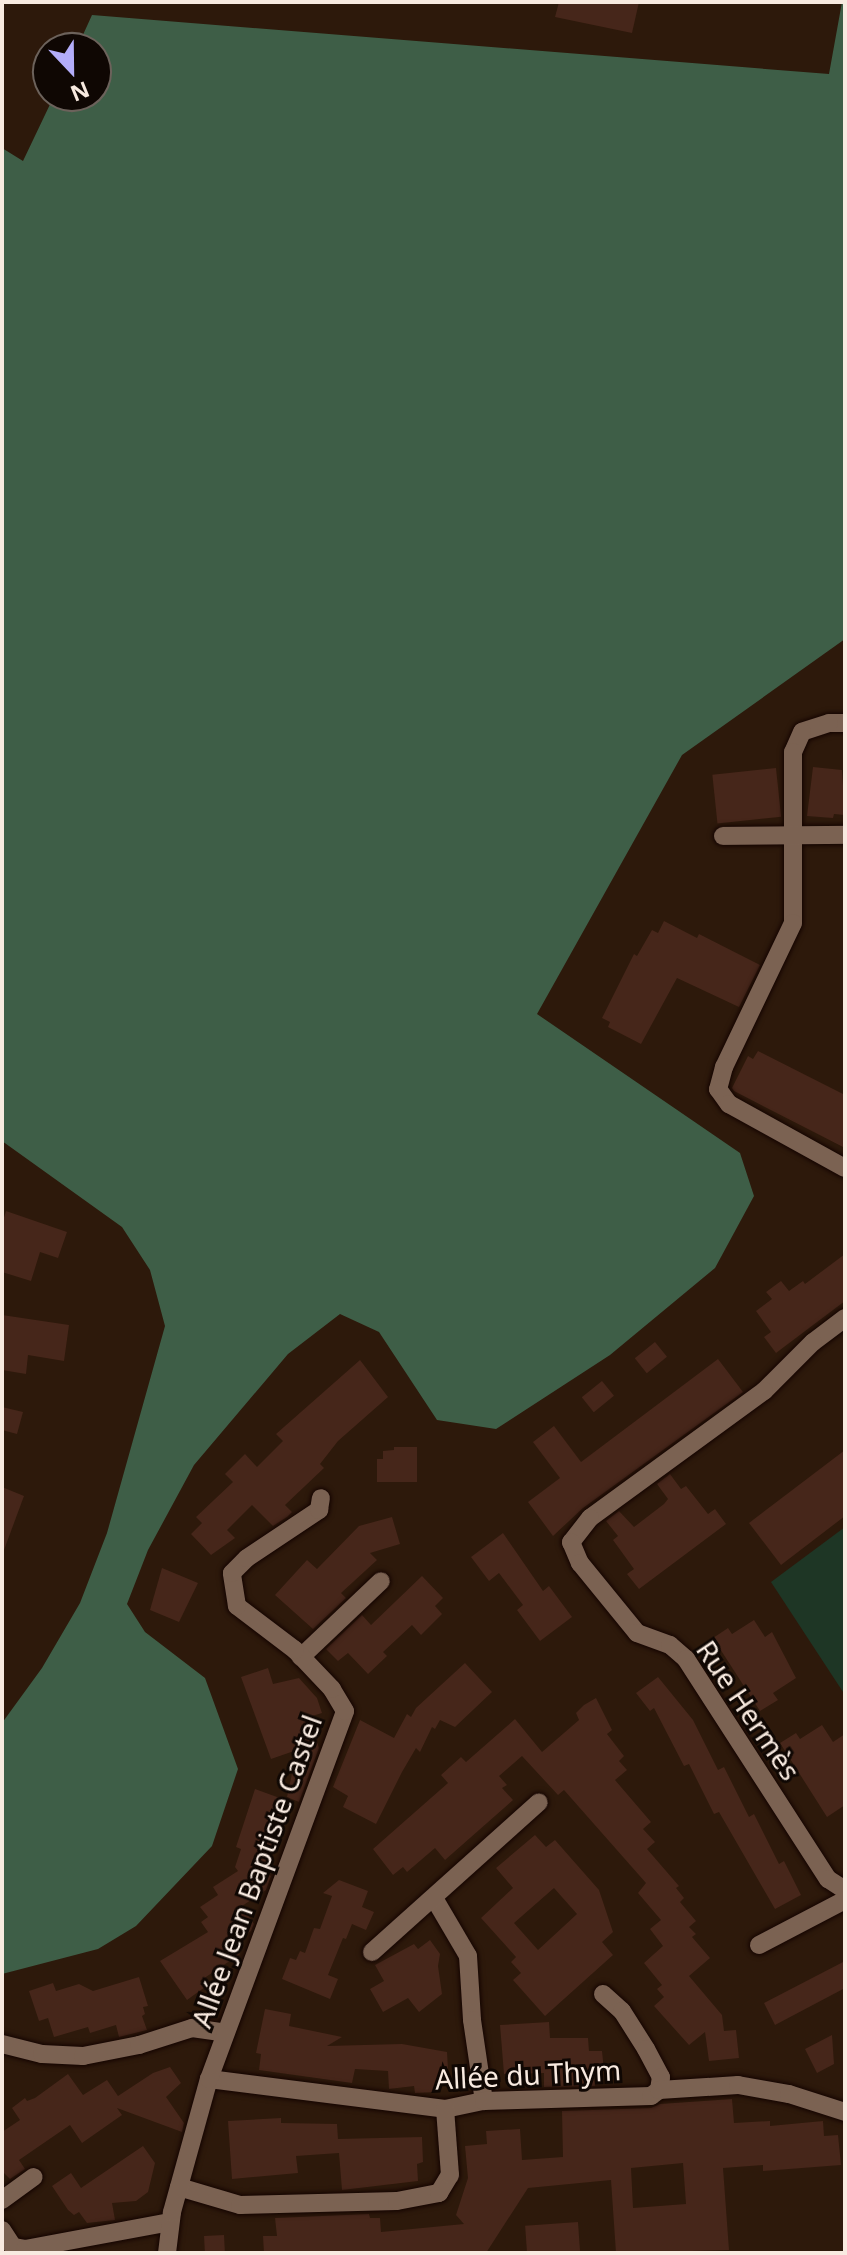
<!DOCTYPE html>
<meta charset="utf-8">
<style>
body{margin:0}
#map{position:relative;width:847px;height:2255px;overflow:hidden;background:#2d190b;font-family:"Noto Sans",sans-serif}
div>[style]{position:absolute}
.green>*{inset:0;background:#1e3625}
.forest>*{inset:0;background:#3e5e47}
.building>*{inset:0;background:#46261a;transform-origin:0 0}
.roads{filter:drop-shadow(0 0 2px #140400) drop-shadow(0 0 2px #140400)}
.street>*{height:18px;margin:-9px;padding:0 9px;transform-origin:9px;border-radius:9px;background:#7b6252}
span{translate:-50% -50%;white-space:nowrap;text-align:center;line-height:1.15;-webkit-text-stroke:6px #0f0703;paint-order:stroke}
.street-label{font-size:28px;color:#f8eae0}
.frame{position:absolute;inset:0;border:4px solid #f8eae0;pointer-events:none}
.north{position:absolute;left:32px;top:32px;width:80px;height:80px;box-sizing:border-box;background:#0f0703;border:2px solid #6c625b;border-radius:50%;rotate:158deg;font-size:22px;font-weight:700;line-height:32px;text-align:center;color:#f8eae0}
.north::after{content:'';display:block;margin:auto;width:28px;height:36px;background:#b3adf9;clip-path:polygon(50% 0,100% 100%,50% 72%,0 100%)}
</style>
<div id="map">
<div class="green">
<div style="clip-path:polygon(845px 1527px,845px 1695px,771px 1582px)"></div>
</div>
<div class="forest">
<div style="clip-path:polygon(842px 2px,845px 2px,845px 639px,682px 755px,537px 1014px,740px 1153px,754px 1196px,715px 1268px,610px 1355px,496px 1429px,437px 1420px,379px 1332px,340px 1314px,288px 1354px,194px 1465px,148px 1550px,127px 1604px,145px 1632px,205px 1678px,238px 1769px,212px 1846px,136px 1926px,98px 1949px,2px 1974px,2px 1723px,42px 1668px,80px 1603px,107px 1533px,165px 1326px,150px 1270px,122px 1227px,2px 1141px,2px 148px,23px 161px,54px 96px,96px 96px,96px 48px,77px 48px,92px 15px,829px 74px)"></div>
</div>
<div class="building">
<div style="clip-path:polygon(559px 2px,639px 2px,632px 33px,555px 17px)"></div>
<div style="clip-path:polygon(813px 767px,842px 770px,845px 815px,834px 814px,833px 818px,807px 816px)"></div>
<div style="left:776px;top:768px;width:49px;height:64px;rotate:84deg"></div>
<div style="clip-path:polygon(664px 921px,697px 938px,699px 934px,760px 965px,739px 1007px,677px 978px,641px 1044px,608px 1027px,610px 1022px,602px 1018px,634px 954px,637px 956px,652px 930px,658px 933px)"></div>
<div style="clip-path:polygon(758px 1051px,845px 1095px,845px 1148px,734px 1091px,732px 1088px,748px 1056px,753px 1059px)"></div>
<div style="clip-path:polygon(6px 1211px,67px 1232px,58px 1258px,40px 1252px,31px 1281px,2px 1272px,2px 1224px)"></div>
<div style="clip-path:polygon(845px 1254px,845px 1301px,776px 1353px,764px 1337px,771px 1332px,756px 1311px,772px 1299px,766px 1292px,781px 1281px,789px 1291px,803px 1281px,805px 1284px)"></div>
<div style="clip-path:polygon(2px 1315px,69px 1325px,64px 1361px,28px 1355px,26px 1374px,2px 1370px)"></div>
<div style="left:655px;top:1342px;width:19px;height:26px;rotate:51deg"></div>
<div style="clip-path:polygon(718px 1359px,743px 1392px,583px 1508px,553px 1536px,528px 1502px,560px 1478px,533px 1442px,554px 1426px,581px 1462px)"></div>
<div style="clip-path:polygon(360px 1360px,388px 1397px,338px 1441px,320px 1464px,324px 1468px,285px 1505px,292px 1512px,287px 1517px,273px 1526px,252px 1505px,227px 1530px,235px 1538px,211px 1555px,191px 1534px,202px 1523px,196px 1517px,233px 1482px,225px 1474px,245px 1454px,257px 1467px,283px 1441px,276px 1434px)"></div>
<div style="left:602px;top:1381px;width:19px;height:26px;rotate:51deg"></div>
<div style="clip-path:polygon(2px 1407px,23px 1412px,17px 1434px,2px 1430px)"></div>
<div style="clip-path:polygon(394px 1447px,417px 1447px,417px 1482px,377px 1482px,377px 1459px,383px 1459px,383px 1451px,394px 1450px)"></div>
<div style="clip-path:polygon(845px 1450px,845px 1516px,781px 1565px,749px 1523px)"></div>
<div style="clip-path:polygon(670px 1474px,681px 1489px,686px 1486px,708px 1514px,715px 1509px,726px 1524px,639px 1589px,627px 1574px,634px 1569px,613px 1540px,618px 1536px,606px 1521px,619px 1511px,634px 1527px,664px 1504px,668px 1499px,657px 1484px)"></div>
<div style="clip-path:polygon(2px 1487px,24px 1496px,4px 1550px,2px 1549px)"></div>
<div style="clip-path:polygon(392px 1517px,400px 1544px,370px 1553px,377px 1560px,341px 1593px,346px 1598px,313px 1629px,275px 1595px,307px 1560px,317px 1569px,359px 1526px)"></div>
<div style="clip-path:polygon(503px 1533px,543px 1591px,549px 1586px,572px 1617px,540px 1641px,517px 1610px,523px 1605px,499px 1573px,489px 1581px,471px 1557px)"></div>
<div style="clip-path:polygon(162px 1568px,198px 1583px,179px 1622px,150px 1610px)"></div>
<div style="clip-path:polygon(422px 1576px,443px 1598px,435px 1606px,442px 1614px,421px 1635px,412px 1625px,383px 1652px,387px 1656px,368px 1674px,348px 1653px,338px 1661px,326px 1649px,362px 1615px,371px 1625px)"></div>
<div style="clip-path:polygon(754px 1620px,765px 1637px,772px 1632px,796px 1678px,773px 1693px,778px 1700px,760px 1711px,713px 1638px,728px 1628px,732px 1634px)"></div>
<div style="clip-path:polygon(465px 1663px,492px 1692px,455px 1727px,440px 1720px,435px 1729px,432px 1727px,420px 1752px,416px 1748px,402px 1772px,376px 1824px,343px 1807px,348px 1796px,333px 1787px,360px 1720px,394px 1738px,407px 1714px,411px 1717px,416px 1708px)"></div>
<div style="clip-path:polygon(268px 1668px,273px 1684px,299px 1678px,317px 1698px,322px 1713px,309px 1717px,319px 1748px,299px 1802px,287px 1797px,297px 1750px,271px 1759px,241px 1677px)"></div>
<div style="clip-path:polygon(658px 1677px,693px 1720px,718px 1770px,724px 1767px,749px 1817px,754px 1814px,779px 1864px,784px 1861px,801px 1895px,775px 1909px,719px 1812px,714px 1814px,689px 1764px,684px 1766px,654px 1708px,650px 1711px,636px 1693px)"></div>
<div style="clip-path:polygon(596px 1698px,612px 1730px,607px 1734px,624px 1756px,619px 1761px,627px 1770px,615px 1780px,651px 1822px,643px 1829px,655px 1842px,647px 1849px,679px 1886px,676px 1888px,684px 1898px,680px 1902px,696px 1921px,689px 1927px,696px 1934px,692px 1937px,710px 1958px,689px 1976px,722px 2015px,724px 2031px,736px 2030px,739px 2058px,709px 2061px,705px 2032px,689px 2045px,654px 2006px,664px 1997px,657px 1989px,662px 1985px,644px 1963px,663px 1946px,650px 1929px,661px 1920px,638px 1893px,646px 1883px,564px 1790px,558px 1795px,522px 1756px,499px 1776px,507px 1785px,502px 1788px,513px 1800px,445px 1860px,435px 1848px,407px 1872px,403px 1867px,393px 1875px,373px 1849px,448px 1783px,441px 1775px,461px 1757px,466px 1762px,515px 1719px,542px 1752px,579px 1720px,576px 1713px,584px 1705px)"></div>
<div style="clip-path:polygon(822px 1725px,833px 1742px,845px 1734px,845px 1805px,827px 1817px,780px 1743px,796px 1733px,800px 1739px)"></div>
<div style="clip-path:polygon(255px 1789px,288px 1801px,262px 1872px,271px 1876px,266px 1890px,242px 1906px,254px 1924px,251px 1931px,233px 1943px,240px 1954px,200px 1981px,205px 1987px,187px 2000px,160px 1961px,208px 1932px,201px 1922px,208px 1917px,200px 1907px,218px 1895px,213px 1887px,238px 1871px,235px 1867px,241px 1849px,236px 1847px)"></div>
<div style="clip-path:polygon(evenodd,535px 1835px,546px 1847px,555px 1840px,599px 1890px,613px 1932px,602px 1942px,613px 1955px,545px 2016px,513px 1980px,521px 1973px,511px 1962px,516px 1957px,481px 1918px,513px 1888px,496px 1868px,535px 1835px,554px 1888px,577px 1914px,538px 1950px,514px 1923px,554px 1888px)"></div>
<div style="clip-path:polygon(339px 1880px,368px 1891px,362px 1907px,374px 1912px,366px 1930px,352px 1924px,346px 1939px,343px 1938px,328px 1975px,338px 1979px,330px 1999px,282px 1979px,290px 1958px,296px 1960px,300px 1951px,305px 1953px,314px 1928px,320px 1929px,332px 1896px,323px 1893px)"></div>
<div style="clip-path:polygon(430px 1940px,440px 1954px,438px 1966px,442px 1994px,419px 2012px,408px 1998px,383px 2012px,370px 1989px,384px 1981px,375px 1965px,414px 1944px,418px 1949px)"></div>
<div style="clip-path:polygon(845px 1961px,845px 1988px,775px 2025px,764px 2003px)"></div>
<div style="clip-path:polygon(139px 1977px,148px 2006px,143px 2007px,145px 2014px,142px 2016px,147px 2030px,119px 2037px,116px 2025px,90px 2033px,88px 2027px,54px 2037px,48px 2018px,39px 2021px,29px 1991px,53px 1983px,56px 1991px,79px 1984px,93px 1991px)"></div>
<div style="clip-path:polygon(265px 2009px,291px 2014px,289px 2026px,342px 2037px,327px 2046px,402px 2044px,447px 2052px,448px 2069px,440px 2070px,441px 2087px,437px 2087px,437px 2092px,415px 2093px,414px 2086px,389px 2089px,388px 2071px,355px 2069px,352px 2083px,259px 2070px,261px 2054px,256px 2053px)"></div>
<div style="clip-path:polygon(549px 2022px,550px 2038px,588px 2038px,589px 2051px,602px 2051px,604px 2070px,593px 2071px,595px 2086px,544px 2087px,544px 2073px,504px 2074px,500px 2025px)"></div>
<div style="clip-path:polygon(832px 2035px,834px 2064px,817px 2073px,805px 2049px)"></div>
<div style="clip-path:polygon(170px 2067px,181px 2083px,166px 2097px,184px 2123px,182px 2132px,117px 2108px,122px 2115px,82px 2143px,70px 2125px,19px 2160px,25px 2169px,10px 2179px,2px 2171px,2px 2132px,20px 2120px,12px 2108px,25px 2098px,27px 2101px,35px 2098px,68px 2074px,83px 2095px,107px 2080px,118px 2096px,153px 2073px)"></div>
<div style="clip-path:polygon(evenodd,732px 2099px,734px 2123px,770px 2121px,770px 2126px,823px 2121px,824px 2136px,838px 2135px,841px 2165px,763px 2171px,763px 2165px,723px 2168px,729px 2250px,616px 2253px,611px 2180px,528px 2188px,486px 2253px,264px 2253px,263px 2236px,277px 2236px,275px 2218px,369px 2214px,370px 2218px,380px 2218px,381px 2232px,464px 2224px,456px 2215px,468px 2178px,465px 2146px,487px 2144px,486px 2131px,520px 2129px,522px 2160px,563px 2157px,562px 2111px,651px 2108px,660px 2104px,732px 2099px,683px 2163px,686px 2204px,633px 2208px,631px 2168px,683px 2163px)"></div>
<div style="clip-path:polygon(281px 2118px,281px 2123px,337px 2124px,338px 2139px,422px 2137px,423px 2162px,417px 2164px,418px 2181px,342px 2190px,339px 2153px,296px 2156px,298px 2173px,232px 2179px,228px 2121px)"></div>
<div style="clip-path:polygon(143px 2146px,155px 2163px,148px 2192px,136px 2201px,112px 2203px,115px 2220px,87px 2223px,79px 2212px,74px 2215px,68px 2210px,52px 2186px,71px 2173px,81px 2188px)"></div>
<div style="left:578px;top:2222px;width:31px;height:53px;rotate:86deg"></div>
<div style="left:224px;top:2235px;width:18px;height:20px;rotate:87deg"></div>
</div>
<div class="roads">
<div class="street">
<div style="left:845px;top:723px;width:16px;rotate:180deg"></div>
<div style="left:829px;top:723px;width:28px;rotate:162deg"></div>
<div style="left:802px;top:732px;width:22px;rotate:114deg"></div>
<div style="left:793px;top:752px;width:171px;rotate:90deg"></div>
<div style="left:793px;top:923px;width:160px;rotate:115.6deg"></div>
<div style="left:724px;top:1067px;width:23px;rotate:105deg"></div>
<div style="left:718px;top:1089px;width:19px;rotate:54deg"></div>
<div style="left:729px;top:1104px;width:132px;rotate:28.9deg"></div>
<div style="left:723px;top:836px;width:122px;rotate:-0.5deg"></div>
<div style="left:845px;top:1318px;width:40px;rotate:143deg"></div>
<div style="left:813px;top:1342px;width:69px;rotate:135deg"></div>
<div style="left:764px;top:1391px;width:215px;rotate:143.9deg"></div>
<div style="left:590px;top:1518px;width:31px;rotate:128deg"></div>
<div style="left:571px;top:1542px;width:23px;rotate:67deg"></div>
<div style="left:580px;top:1563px;width:90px;rotate:50.8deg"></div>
<div style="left:637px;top:1633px;width:35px;rotate:20deg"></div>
<div style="left:670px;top:1645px;width:21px;rotate:41deg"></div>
<div style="left:686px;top:1659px;width:262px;rotate:57.2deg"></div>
<div style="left:828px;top:1879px;width:20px;rotate:33deg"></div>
<div style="left:301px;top:1657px;width:110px;rotate:-43.5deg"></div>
<div style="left:434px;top:1898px;width:67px;rotate:59.6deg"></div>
<div style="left:468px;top:1956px;width:64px;rotate:86.4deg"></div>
<div style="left:472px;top:2020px;width:82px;rotate:81.6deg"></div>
<div style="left:759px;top:1945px;width:97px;rotate:-27.6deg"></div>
<div style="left:372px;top:1952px;width:224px;rotate:-41.9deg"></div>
<div style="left:603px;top:1994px;width:25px;rotate:42deg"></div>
<div style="left:622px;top:2011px;width:45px;rotate:57.7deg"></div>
<div style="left:646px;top:2049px;width:32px;rotate:62deg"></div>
<div style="left:661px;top:2077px;width:13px;rotate:99deg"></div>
<div style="left:2px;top:2044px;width:41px;rotate:14deg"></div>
<div style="left:42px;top:2054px;width:41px;rotate:2.8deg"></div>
<div style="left:83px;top:2056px;width:57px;rotate:-11.1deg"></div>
<div style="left:139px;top:2045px;width:56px;rotate:-17.8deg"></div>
<div style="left:192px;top:2028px;width:34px;rotate:8deg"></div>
<div style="left:209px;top:2079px;width:238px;rotate:7.2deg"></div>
<div style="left:445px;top:2109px;width:40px;rotate:-12deg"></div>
<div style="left:484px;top:2101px;width:167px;rotate:-1.7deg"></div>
<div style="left:651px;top:2096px;width:10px;rotate:-37deg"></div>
<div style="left:659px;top:2090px;width:79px;rotate:-3.6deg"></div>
<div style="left:738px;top:2085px;width:52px;rotate:10deg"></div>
<div style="left:789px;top:2094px;width:59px;rotate:17.8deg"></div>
<div style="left:179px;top:2187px;width:64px;rotate:16.4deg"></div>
<div style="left:240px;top:2205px;width:157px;rotate:-1.5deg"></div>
<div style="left:397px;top:2201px;width:43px;rotate:-10.8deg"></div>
<div style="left:439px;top:2193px;width:21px;rotate:-59deg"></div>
<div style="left:450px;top:2175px;width:66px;rotate:-94.3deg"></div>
<div style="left:2px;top:2200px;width:39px;rotate:-36deg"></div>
<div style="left:2px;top:2230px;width:20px;rotate:57deg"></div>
<div style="left:13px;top:2247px;width:12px;rotate:9deg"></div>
<div style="left:25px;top:2249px;width:147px;rotate:-10.5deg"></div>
<div style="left:167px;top:2253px;width:41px;rotate:-83deg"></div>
<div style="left:172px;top:2212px;width:138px;rotate:-74.5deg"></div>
<div style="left:209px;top:2079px;width:392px;rotate:-69.7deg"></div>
<div style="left:345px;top:1711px;width:26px;rotate:-121deg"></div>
<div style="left:332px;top:1689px;width:54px;rotate:-133.5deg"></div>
<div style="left:295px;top:1650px;width:73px;rotate:-142.8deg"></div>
<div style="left:237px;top:1606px;width:33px;rotate:-99deg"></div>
<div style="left:232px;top:1573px;width:21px;rotate:-45deg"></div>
<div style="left:247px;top:1558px;width:87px;rotate:-33.7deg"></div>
<div style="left:319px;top:1510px;width:12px;rotate:-81deg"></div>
</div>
</div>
<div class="street-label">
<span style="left:749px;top:1710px;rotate:56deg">Rue Hermès</span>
<span style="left:256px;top:1871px;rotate:-70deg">Allée Jean Baptiste Castel</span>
<span style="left:528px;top:2074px;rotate:-3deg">Allée du Thym</span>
</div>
<div class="frame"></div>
<div class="north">N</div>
</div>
